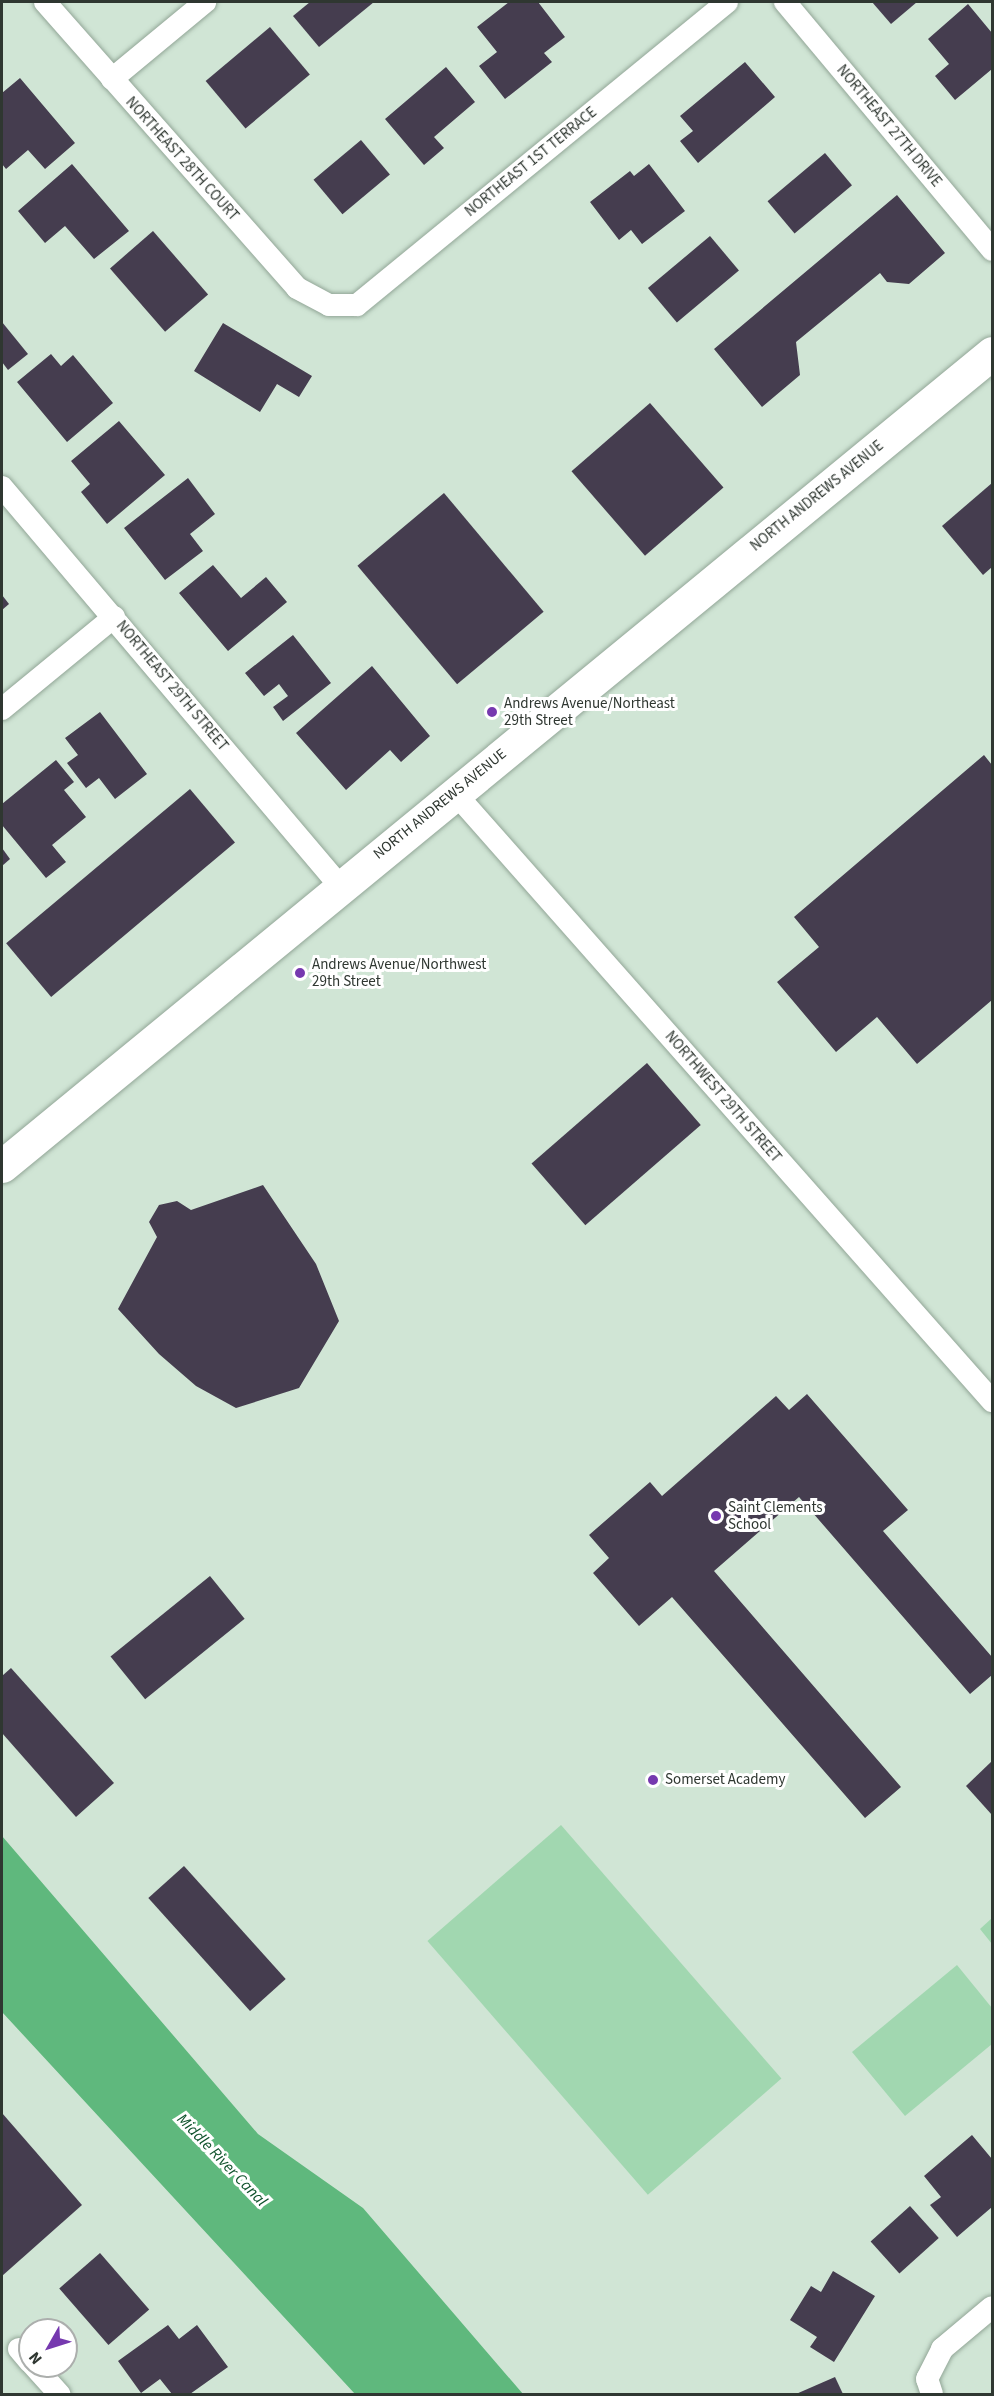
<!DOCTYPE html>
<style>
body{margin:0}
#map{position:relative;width:994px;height:2396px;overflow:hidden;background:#d0e5d5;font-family:"Source Sans 3",sans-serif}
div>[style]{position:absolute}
.green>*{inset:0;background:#a1d7b0;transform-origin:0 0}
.water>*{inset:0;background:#5fb87d}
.building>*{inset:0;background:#453d4f;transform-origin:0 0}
.roads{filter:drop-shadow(0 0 2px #92a697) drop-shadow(0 0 2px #92a697)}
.street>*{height:22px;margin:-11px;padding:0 11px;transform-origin:11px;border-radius:11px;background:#fff}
.secondary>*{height:33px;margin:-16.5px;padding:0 16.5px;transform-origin:16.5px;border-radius:16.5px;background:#fff}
.dots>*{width:16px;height:16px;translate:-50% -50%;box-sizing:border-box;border:3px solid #fff;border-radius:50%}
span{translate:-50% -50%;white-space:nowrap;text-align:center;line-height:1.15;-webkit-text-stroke:6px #fff;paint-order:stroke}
.street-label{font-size:15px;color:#2f3731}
.poi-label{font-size:15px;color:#2f3731}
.left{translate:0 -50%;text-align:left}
.water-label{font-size:16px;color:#0f522c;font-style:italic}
.frame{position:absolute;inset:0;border:3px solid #2f3731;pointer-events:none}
.north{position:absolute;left:18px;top:2318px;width:60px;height:60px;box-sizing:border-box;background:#fff;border:2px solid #acafad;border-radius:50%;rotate:231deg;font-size:16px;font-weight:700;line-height:24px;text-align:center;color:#2f3731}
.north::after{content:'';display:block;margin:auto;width:21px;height:27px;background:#7639af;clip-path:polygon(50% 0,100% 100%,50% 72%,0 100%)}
</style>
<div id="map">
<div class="green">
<div style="left:561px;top:1825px;width:336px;height:177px;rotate:49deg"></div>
<div style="clip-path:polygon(992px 1918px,992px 1944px,980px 1929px)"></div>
<div style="clip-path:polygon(957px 1965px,992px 2008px,992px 2044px,905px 2116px,852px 2052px)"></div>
</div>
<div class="water">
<div style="clip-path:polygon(2px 1836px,258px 2134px,363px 2208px,523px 2394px,355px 2394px,2px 2012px)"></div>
</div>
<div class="building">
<div style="clip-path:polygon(310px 2px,374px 2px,319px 47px,293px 16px)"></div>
<div style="clip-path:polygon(509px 2px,538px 2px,565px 37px,544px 53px,552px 62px,505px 99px,479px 66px,497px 52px,477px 27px)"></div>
<div style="clip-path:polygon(872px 2px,917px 2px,891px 24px)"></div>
<div style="clip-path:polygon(968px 4px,992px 33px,992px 69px,955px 100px,935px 76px,949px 64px,928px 39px)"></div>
<div style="left:270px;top:27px;width:62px;height:84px;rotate:50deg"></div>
<div style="clip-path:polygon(745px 62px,775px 97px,698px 163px,680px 141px,693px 131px,680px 116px)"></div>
<div style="clip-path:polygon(446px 67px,475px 102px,434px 137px,444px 148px,424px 165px,385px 119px)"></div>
<div style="clip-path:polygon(20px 78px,75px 143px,45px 169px,28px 150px,6px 169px,2px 164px,2px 93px)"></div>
<div style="left:361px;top:140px;width:45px;height:62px;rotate:50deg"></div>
<div style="left:825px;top:153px;width:42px;height:75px;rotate:50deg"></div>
<div style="clip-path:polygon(72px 164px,129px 231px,94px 259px,65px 226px,45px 243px,18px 211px)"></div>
<div style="clip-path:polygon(649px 164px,685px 211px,642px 244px,631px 230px,619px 240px,590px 202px,630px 171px,634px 176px)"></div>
<div style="clip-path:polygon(897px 195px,945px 253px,909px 284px,887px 282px,880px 273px,796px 342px,800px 375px,762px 407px,714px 349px)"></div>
<div style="left:153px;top:231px;width:84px;height:57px;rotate:49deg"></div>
<div style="left:710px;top:236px;width:45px;height:81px;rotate:50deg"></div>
<div style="clip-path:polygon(2px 322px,28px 354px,8px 370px,2px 362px)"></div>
<div style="clip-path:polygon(223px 323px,312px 376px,299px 397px,277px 384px,260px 412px,194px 371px)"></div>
<div style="clip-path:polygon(51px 354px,61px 366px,73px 355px,113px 403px,67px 442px,17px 382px)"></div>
<div style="left:650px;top:403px;width:112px;height:104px;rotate:49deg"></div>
<div style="clip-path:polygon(119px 421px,165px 475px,107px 524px,81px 492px,90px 484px,71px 461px)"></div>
<div style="clip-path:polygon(188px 478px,215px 514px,190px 534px,203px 551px,165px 580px,124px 528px)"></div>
<div style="clip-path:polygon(992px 483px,992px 567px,983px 575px,942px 526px)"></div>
<div style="left:444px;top:493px;width:155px;height:113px;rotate:50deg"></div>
<div style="clip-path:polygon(213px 565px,241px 598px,266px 577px,287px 602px,228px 651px,179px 593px)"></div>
<div style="clip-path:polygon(2px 595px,9px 604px,2px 610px)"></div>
<div style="clip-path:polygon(293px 635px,331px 683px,283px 721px,273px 707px,288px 696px,279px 684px,264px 696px,245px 673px)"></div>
<div style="clip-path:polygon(372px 666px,430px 736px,401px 762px,390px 750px,346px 790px,296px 733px)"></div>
<div style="clip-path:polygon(100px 712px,147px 774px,115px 799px,99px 778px,86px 788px,67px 763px,78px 755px,65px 738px)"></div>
<div style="clip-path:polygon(984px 755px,992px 765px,992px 1000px,917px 1064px,877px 1017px,836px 1052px,777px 982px,819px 947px,794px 917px)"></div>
<div style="clip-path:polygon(56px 760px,74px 782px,64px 790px,86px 817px,52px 845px,66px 862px,46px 878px,2px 825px,2px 804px)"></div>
<div style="left:190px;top:789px;width:70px;height:240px;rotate:50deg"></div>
<div style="clip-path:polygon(2px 848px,10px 859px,2px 866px)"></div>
<div style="left:647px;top:1063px;width:82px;height:153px;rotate:49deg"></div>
<div style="clip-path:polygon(263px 1185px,316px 1264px,339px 1321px,299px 1388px,236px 1408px,196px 1386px,159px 1354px,118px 1309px,157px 1237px,149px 1222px,159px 1205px,177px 1201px,191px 1210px)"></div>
<div style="clip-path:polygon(807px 1394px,908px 1510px,883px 1531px,992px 1657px,992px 1675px,970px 1694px,799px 1497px,714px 1571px,901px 1787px,865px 1818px,672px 1597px,639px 1626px,593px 1573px,609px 1558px,589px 1535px,650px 1482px,662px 1496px,776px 1396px,789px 1410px)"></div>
<div style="left:210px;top:1576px;width:55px;height:128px;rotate:51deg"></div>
<div style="clip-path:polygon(11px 1668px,114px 1783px,76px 1817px,2px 1733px,2px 1676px)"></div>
<div style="clip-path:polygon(992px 1761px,992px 1815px,966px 1786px)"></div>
<div style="left:184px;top:1866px;width:152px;height:48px;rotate:48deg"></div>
<div style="clip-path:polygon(2px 2113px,82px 2205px,2px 2276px)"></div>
<div style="clip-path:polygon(972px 2135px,992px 2159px,992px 2207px,957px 2237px,930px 2205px,941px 2197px,924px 2176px)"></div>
<div style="left:910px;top:2206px;width:43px;height:53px;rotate:48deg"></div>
<div style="left:100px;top:2253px;width:75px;height:54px;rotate:49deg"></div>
<div style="clip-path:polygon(833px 2271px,875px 2296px,834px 2362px,810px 2347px,817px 2337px,790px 2320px,811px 2286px,821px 2292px)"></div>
<div style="clip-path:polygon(168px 2325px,179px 2339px,197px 2325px,228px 2367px,190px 2394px,172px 2394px,160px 2379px,141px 2393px,118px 2361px)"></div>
<div style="clip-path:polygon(835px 2377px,843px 2394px,796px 2394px)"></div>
</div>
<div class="roads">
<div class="street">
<div style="left:45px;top:2px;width:381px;rotate:48.6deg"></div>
<div style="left:297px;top:288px;width:36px;rotate:28deg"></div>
<div style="left:329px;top:305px;width:28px"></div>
<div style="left:357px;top:305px;width:478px;rotate:-39.3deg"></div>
<div style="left:785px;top:2px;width:323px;rotate:50.1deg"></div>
<div style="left:112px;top:79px;width:121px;rotate:-39.6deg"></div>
<div style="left:2px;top:487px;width:523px;rotate:49.73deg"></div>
<div style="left:2px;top:709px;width:145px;rotate:-39.4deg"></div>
<div style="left:454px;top:792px;width:813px;rotate:48.54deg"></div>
<div style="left:19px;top:2349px;width:17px;rotate:50deg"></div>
<div style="left:34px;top:2366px;width:38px;rotate:48deg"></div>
<div style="left:932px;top:2394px;width:16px;rotate:-108deg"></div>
<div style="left:927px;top:2379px;width:34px;rotate:-63deg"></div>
<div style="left:942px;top:2349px;width:65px;rotate:-40deg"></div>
</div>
<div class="secondary">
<div style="left:2px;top:1166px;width:1281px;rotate:-39.39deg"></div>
</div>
</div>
<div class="dots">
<div style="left:492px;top:712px;background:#7639af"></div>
<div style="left:300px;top:973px;background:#7639af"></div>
<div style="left:716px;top:1516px;background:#7639af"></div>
<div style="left:653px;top:1780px;background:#7639af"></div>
</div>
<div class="street-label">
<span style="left:889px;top:126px;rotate:50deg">NORTHEAST 27TH DRIVE</span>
<span style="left:182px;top:159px;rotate:48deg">NORTHEAST 28TH COURT</span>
<span style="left:531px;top:162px;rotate:-39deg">NORTHEAST 1ST TERRACE</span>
<span style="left:817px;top:496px;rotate:-39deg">NORTH ANDREWS AVENUE</span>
<span style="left:172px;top:686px;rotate:50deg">NORTHEAST 29TH STREET</span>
<span style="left:440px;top:804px;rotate:-39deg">NORTH ANDREWS AVENUE</span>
<span style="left:723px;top:1097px;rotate:49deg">NORTHWEST 29TH STREET</span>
</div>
<div class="poi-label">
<span class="left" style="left:504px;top:712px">Andrews Avenue/Northeast<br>29th Street</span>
<span class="left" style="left:312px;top:973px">Andrews Avenue/Northwest<br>29th Street</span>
<span class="left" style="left:728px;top:1516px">Saint Clements<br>School</span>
<span class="left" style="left:665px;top:1780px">Somerset Academy</span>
</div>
<div class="water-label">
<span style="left:222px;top:2160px;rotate:46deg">Middle River Canal</span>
</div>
<div class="frame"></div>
<div class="north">N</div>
</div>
